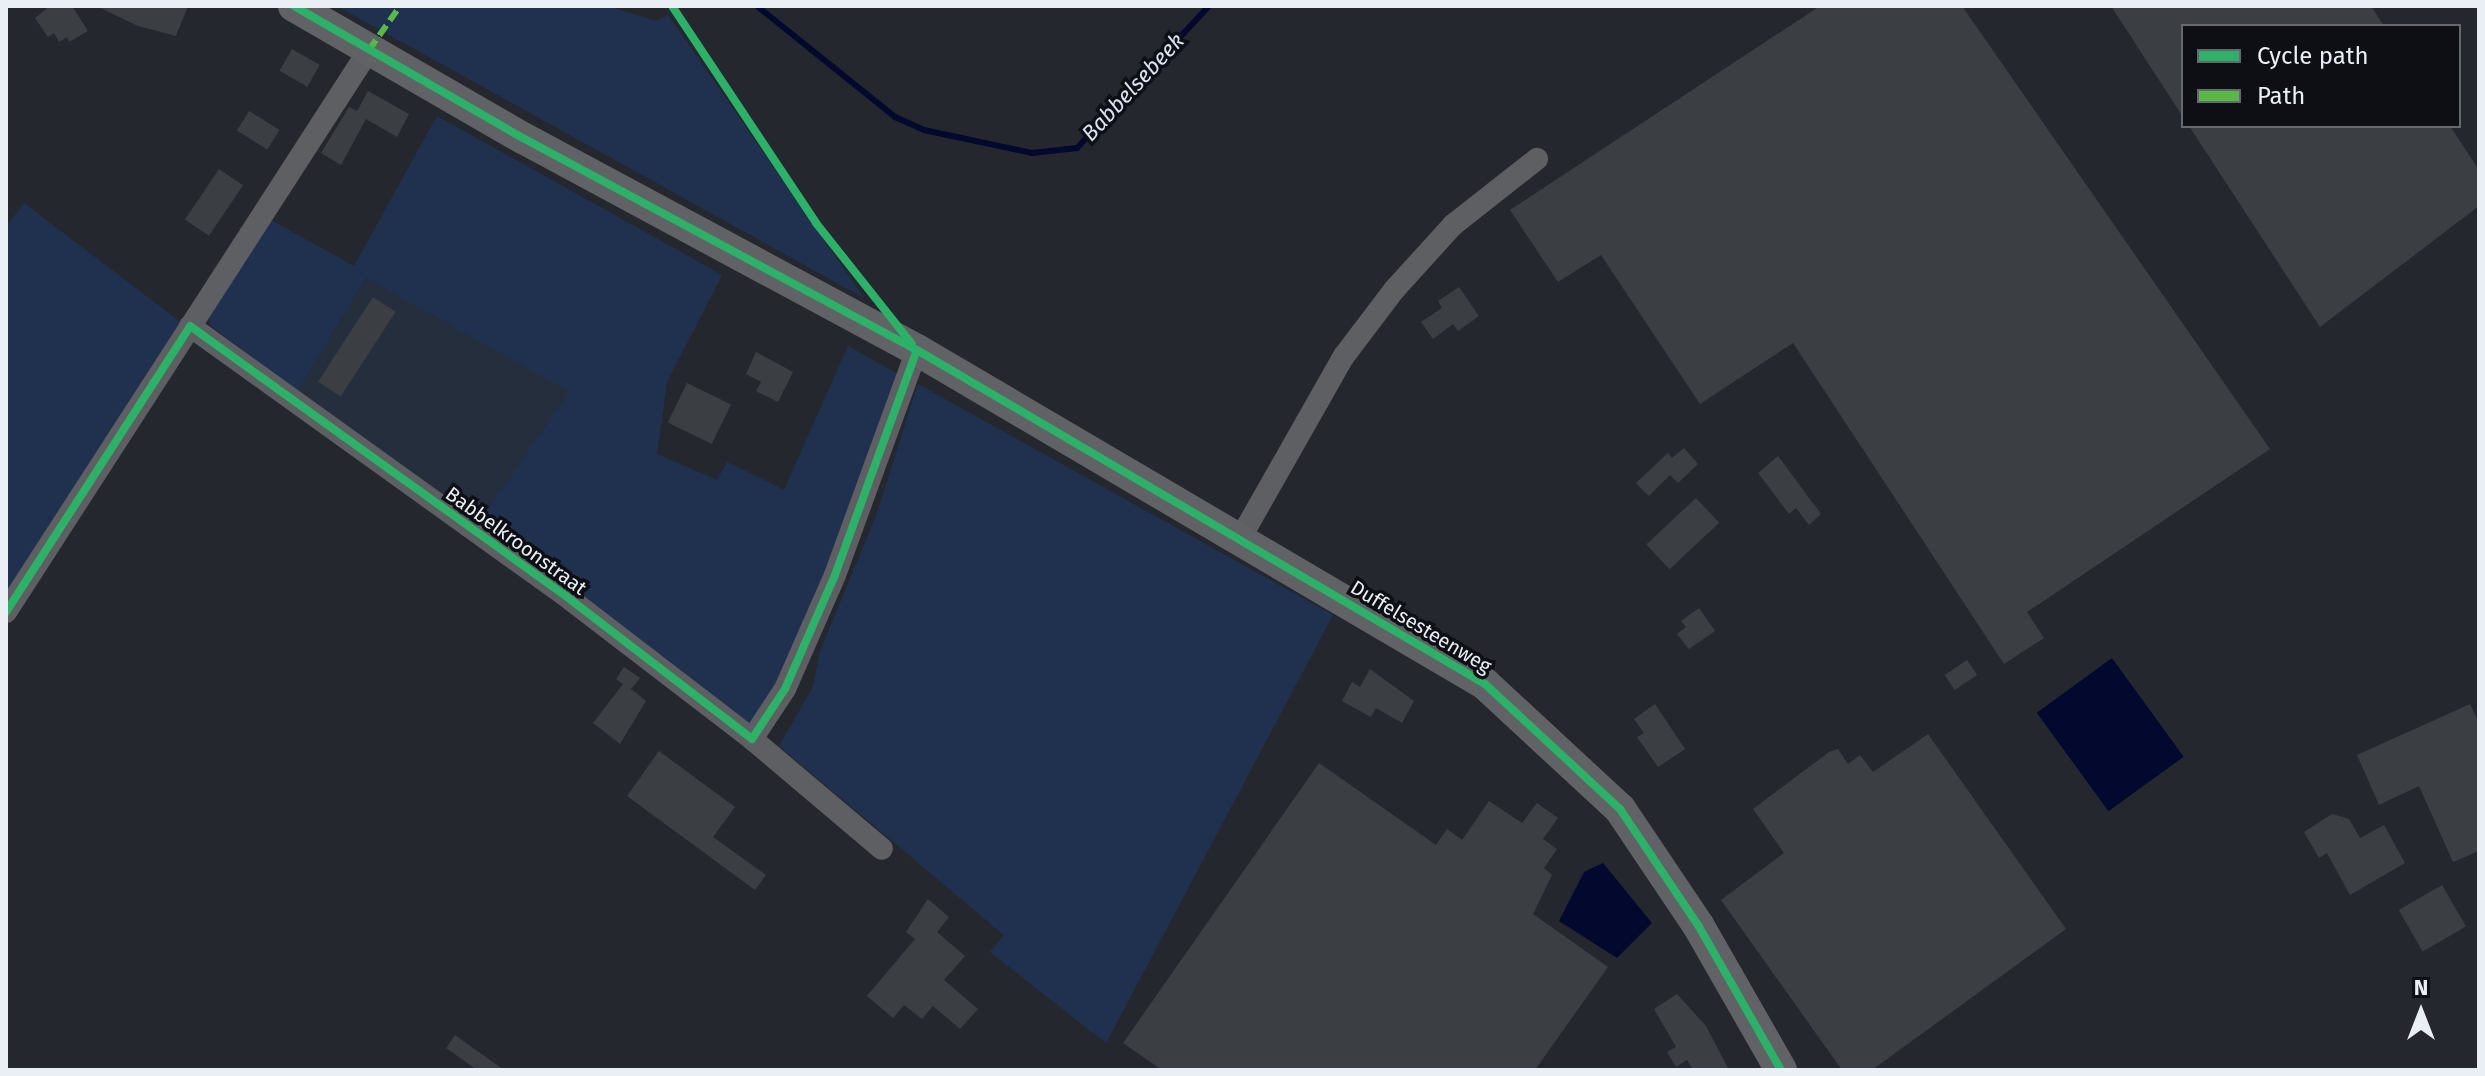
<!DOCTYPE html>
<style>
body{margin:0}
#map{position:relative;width:2485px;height:1076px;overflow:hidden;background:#24282e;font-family:"Fira Sans",sans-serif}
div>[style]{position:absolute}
.built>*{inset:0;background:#252e3d}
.green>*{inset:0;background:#203150}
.water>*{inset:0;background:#03082e;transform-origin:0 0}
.stream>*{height:6px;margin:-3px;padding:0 3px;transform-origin:3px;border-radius:3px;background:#03082e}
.building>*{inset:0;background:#3b3f44;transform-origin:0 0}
.street>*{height:22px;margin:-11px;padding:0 11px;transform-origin:11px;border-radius:11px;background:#5e5f62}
.secondary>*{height:32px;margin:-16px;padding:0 16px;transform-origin:16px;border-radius:16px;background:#606265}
.quiet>*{height:6px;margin-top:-3px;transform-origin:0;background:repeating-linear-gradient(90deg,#58b947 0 12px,transparent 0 18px)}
.cycleway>*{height:8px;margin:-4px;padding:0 4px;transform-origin:4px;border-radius:4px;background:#2db169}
span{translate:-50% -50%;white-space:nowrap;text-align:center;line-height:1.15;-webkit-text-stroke:7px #0d0f14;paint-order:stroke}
.street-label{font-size:20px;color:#eaeff6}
.water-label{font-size:22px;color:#dae3f2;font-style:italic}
.frame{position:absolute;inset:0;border:8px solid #eaeff6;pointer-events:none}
.legend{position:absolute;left:2181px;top:24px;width:280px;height:104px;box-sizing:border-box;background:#0d0f14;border:2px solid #65696e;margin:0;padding:10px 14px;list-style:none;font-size:24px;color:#eaeff6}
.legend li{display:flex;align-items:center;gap:16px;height:40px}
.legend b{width:40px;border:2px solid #65696e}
.north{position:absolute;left:2381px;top:972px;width:80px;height:80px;-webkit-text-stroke:6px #0d0f14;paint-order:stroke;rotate:0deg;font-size:22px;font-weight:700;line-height:32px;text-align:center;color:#eaeff6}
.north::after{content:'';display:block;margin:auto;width:28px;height:36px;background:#eaeff6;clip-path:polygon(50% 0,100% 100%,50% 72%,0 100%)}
</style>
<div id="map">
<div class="built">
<div style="clip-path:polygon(366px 278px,571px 392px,478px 523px,297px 392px)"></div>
</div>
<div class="green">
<div style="clip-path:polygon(337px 6px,607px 6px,656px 21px,668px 15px,864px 298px)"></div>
<div style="clip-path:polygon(437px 116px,722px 275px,667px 382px,657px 454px,717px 480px,727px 462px,784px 490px,848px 346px,898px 374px,871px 464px,776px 689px,751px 724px,478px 523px,570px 392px,366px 278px,297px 392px,210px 325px,208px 313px,267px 218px,354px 266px)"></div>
<div style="clip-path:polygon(24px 203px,183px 324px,6px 598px,6px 227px)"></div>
<div style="clip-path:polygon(918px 384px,1333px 615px,1106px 1043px,990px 952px,1004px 935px,779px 746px,813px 687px,820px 651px,876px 516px)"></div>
</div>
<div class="water">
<div style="left:2112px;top:658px;width:122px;height:93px;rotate:54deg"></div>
<div style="clip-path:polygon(1603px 863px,1652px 923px,1617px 958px,1559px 921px,1584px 872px)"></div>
</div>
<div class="stream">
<div style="left:757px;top:6px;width:177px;rotate:38.8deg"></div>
<div style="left:895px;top:117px;width:32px;rotate:24deg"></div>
<div style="left:924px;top:130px;width:110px;rotate:12deg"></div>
<div style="left:1032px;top:153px;width:45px;rotate:-6.3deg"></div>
<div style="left:1077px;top:148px;width:194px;rotate:-47.1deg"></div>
</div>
<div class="building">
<div style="clip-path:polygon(50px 6px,72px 6px,88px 31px,69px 42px,67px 37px,59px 42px,54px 33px,48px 37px,35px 18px)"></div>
<div style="clip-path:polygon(96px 6px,188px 6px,176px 36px,138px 26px)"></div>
<div style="clip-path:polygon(1820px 6px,1962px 6px,2270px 449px,2027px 612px,2044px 638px,2004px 664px,1793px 343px,1700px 404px,1601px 255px,1558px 282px,1510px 210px)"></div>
<div style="clip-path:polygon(2111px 6px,2371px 6px,2384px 26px,2183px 26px,2183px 117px)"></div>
<div style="left:292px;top:49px;width:32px;height:25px;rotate:30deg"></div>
<div style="clip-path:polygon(368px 91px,409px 114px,397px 137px,366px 119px,341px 165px,321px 153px,349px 107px,357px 111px)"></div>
<div style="left:249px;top:111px;width:36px;height:23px;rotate:32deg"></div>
<div style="clip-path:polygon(2189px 126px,2450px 126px,2479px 170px,2479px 206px,2320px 327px)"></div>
<div style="left:219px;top:169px;width:29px;height:61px;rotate:34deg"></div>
<div style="clip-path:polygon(1459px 287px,1479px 316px,1458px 331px,1453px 324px,1433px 339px,1421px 322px,1442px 308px,1438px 301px)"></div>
<div style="left:373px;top:297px;width:27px;height:101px;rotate:33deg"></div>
<div style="clip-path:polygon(756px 352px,793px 372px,778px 402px,756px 391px,761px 382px,746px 374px)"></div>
<div style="left:687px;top:383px;width:49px;height:44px;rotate:26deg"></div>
<div style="clip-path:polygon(1684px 448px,1698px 464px,1678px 483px,1670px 475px,1649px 496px,1636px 483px,1668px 453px,1672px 458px)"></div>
<div style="clip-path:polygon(1778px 456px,1821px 514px,1809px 525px,1796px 508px,1789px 514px,1758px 473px)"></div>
<div style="left:1696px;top:498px;width:34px;height:68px;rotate:47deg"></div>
<div style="clip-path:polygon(1699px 608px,1715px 631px,1689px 649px,1677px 634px,1686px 627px,1681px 621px)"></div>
<div style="left:1967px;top:660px;width:18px;height:27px;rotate:56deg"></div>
<div style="clip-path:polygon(624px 667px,640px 678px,631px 689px,646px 701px,620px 744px,593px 723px,623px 684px,616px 679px)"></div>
<div style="clip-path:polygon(1370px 669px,1414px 701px,1402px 723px,1376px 708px,1371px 717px,1342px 701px,1352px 682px,1360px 687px)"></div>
<div style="clip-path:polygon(1655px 704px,1685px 749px,1658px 767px,1637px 737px,1644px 733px,1634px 719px)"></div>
<div style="clip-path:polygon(2470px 704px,2479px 723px,2479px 851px,2453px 862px,2419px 786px,2379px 805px,2357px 755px)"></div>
<div style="clip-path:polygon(1928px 734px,2066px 929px,1872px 1070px,1842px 1070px,1721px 900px,1784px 853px,1753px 809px,1829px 752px,1838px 749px,1848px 764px,1860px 755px,1873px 772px)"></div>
<div style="clip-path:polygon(659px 751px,735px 807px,713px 837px,766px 875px,755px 890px,627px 796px)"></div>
<div style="clip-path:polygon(1319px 763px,1436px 845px,1447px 829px,1462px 840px,1489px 801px,1522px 823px,1537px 803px,1558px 818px,1543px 839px,1557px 849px,1544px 868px,1552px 875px,1533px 914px,1608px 967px,1535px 1070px,1162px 1070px,1123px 1043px)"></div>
<div style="clip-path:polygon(2332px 814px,2349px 819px,2360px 838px,2384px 825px,2405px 863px,2350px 895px,2327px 853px,2319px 858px,2304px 832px)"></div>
<div style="left:2442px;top:885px;width:48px;height:50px;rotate:60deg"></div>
<div style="clip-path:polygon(928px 899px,949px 917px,937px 932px,965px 956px,944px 980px,978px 1009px,960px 1029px,933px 1006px,922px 1019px,904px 1005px,893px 1018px,867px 996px,915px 939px,906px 932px)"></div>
<div style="clip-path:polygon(1677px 994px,1706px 1026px,1729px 1070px,1693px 1070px,1687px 1060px,1676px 1067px,1667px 1052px,1676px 1047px,1654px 1009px)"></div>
<div style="clip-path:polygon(455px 1035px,504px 1070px,477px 1070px,446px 1048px)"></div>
</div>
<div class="street">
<div style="left:190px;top:326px;width:469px;rotate:35.7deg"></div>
<div style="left:571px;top:600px;width:228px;rotate:37.5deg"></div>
<div style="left:752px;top:739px;width:60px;rotate:-56.6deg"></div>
<div style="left:785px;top:689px;width:124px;rotate:-66.3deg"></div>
<div style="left:835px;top:575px;width:239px;rotate:-70deg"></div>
<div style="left:1241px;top:537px;width:208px;rotate:-60.4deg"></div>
<div style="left:1344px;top:356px;width:83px;rotate:-52.9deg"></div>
<div style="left:1394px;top:290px;width:88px;rotate:-47.8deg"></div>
<div style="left:1453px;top:225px;width:107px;rotate:-38.2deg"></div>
<div style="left:6px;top:612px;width:669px;rotate:-57.14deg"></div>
<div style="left:752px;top:739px;width:170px;rotate:40.2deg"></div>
</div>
<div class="secondary">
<div style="left:294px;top:6px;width:264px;rotate:30deg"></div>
<div style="left:523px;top:138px;width:447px;rotate:28.3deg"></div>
<div style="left:917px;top:350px;width:659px;rotate:30.46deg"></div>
<div style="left:1485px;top:684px;width:184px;rotate:42.8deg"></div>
<div style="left:1620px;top:809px;width:140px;rotate:56.1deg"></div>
<div style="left:1698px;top:925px;width:167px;rotate:60.2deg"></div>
</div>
<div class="quiet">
<div style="left:369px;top:50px;width:54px;rotate:-54.8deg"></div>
</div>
<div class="cycleway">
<div style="left:294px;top:6px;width:264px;rotate:30deg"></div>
<div style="left:523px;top:138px;width:447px;rotate:28.3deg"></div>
<div style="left:917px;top:350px;width:659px;rotate:30.46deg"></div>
<div style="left:1485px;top:684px;width:184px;rotate:42.8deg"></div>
<div style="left:1620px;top:809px;width:140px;rotate:56.1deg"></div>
<div style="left:1698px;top:925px;width:167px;rotate:60.2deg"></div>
<div style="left:672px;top:6px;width:260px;rotate:56.4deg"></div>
<div style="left:816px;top:223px;width:154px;rotate:51.6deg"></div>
<div style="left:6px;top:612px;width:340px;rotate:-57.2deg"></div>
<div style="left:190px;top:326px;width:469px;rotate:35.7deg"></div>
<div style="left:571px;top:600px;width:228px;rotate:37.5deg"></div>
<div style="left:752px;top:739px;width:60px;rotate:-56.6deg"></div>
<div style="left:785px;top:689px;width:124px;rotate:-66.3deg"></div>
<div style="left:835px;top:575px;width:239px;rotate:-70deg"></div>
</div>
<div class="street-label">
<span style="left:516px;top:541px;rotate:36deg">Babbelkroonstraat</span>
<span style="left:1421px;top:627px;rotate:31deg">Duffelsesteenweg</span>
</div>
<div class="water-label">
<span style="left:1133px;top:87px;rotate:-47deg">Babbelsebeek</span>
</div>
<div class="frame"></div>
<ul class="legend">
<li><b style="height:10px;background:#2db169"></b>Cycle path</li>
<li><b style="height:10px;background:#58b947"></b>Path</li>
</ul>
<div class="north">N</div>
</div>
